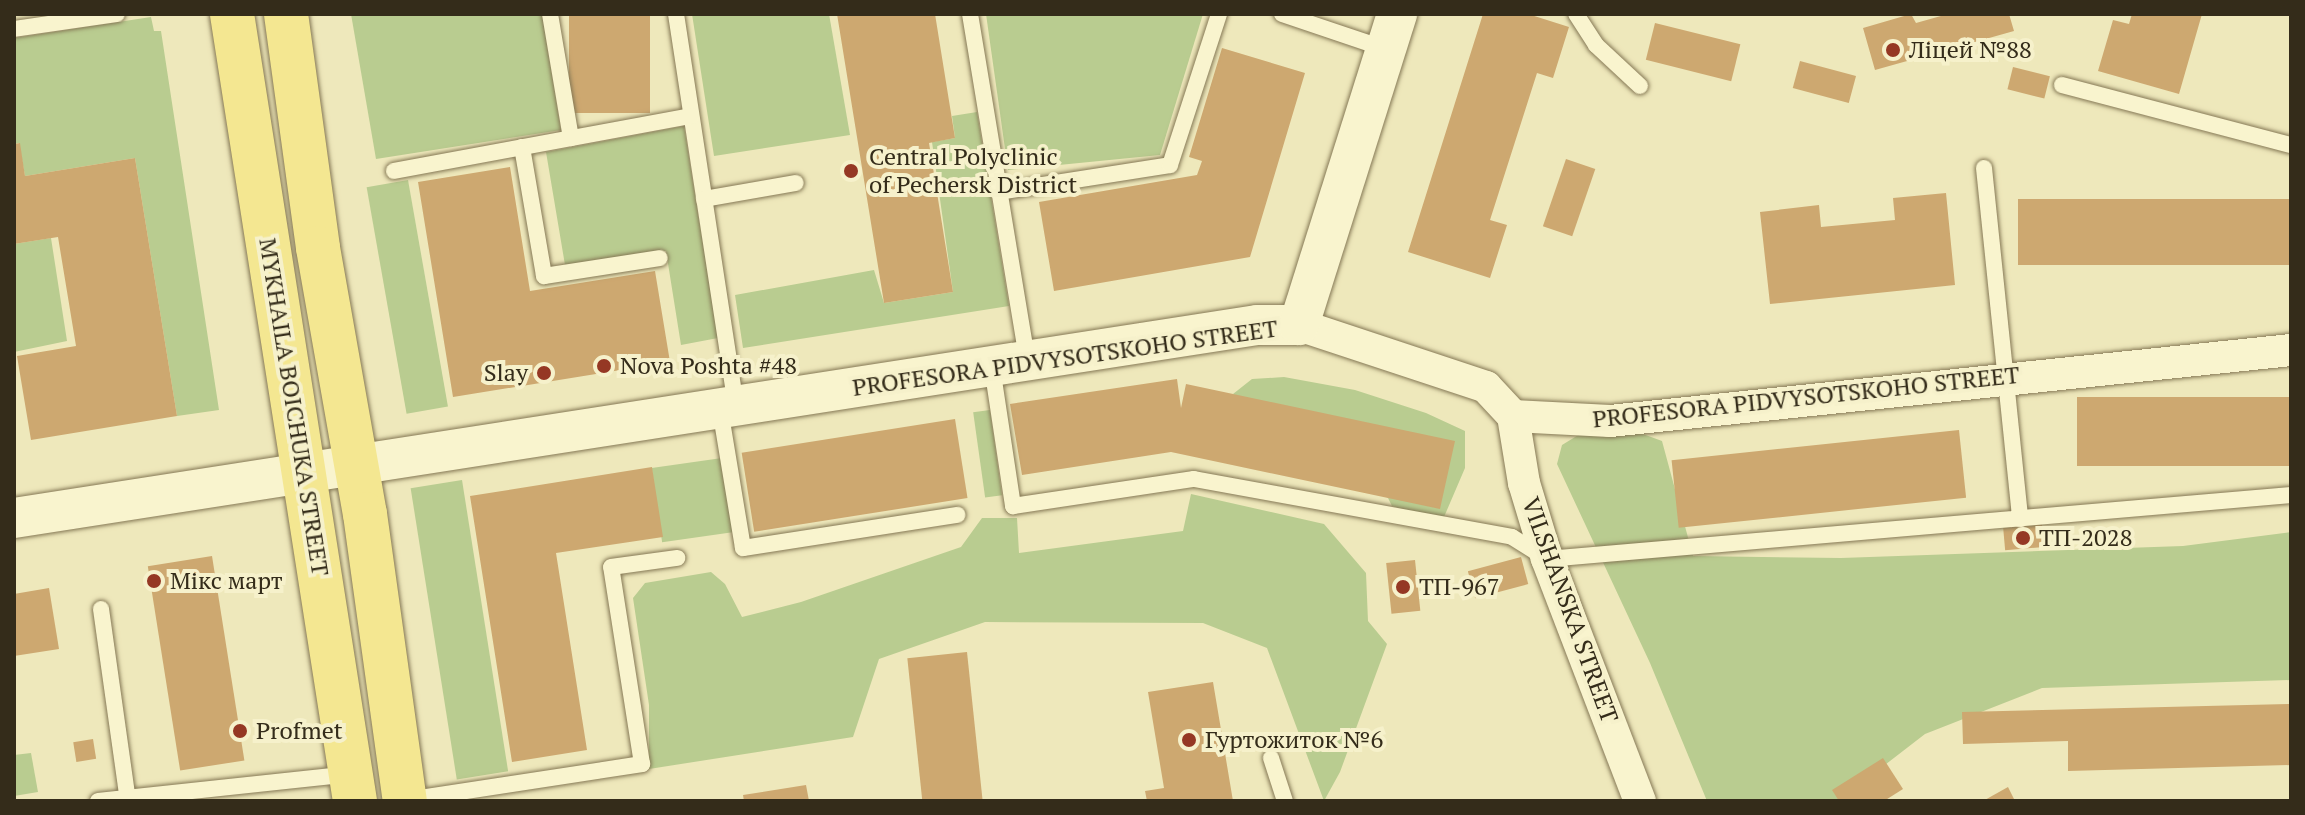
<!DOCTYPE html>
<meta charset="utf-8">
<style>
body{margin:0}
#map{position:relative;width:2305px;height:815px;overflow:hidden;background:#eee8bb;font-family:"PT Serif",serif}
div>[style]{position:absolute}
.green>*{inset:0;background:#b9cc90;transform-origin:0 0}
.building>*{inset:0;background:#cda870;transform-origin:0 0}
.roads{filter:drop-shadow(0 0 2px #857855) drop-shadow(0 0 2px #857855)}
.service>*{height:16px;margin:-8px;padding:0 8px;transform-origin:8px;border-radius:8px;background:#f9f4ce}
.minor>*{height:32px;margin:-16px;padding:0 16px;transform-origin:16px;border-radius:16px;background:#f9f4ce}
.tertiary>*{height:40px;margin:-20px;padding:0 20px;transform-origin:20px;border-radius:20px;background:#f9f4ce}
.primary>*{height:44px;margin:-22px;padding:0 22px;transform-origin:22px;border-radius:22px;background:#f4e791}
.dots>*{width:22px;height:22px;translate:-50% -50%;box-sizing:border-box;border:4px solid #f6f1cb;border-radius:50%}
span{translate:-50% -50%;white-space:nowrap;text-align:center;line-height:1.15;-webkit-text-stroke:8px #f6f1cb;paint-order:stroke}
.poi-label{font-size:24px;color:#342c1a}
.left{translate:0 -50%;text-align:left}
.right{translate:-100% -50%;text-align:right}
.street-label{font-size:24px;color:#342c1a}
.frame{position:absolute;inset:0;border:16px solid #342c1a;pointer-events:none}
</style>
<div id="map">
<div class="green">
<div style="clip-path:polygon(351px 14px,542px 14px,561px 130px,376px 159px)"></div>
<div style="clip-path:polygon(692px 14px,829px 14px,850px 135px,714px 156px)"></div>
<div style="clip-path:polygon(986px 14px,1203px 14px,1160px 155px,1008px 170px)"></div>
<div style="clip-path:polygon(151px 17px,154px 31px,161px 31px,219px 410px,177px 416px,135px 158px,25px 176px,19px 143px,14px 144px,14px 38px)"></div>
<div style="clip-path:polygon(977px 112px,1009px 306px,743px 348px,735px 295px,874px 270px,884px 303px,953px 292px,932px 142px,955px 138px,952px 116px)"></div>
<div style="clip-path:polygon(684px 126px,718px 338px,681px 345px,666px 251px,565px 265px,546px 152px)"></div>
<div style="left:408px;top:180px;width:230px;height:42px;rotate:80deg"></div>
<div style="clip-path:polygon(51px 238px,67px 341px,14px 352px,14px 244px)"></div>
<div style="clip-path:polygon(1284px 377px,1355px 390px,1426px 413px,1465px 431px,1465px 468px,1444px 517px,1417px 514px,1392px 506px,1388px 498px,1233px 394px,1252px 379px)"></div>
<div style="left:990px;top:410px;width:86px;height:17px;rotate:82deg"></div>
<div style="clip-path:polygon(1632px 430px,1662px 441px,1693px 556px,1841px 558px,2183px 546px,2291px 532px,2291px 680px,2042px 688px,1925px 734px,1868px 778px,1878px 801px,1707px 801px,1650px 663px,1557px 464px,1562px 445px,1580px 434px)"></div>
<div style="left:722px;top:458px;width:75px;height:71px;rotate:82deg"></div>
<div style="left:462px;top:480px;width:295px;height:52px;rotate:81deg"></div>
<div style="clip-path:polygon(1191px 494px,1324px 524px,1366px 573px,1368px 621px,1387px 644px,1340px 772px,1324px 801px,1267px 648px,1203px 623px,985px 622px,879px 659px,853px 737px,649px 769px,649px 705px,633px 598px,645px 583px,711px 572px,725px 584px,742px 617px,801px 602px,961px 547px,982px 518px,1017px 518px,1019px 553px,1183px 531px)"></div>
<div style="clip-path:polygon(31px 753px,38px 792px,14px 796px,14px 755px)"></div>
</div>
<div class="building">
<div style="left:569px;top:14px;width:81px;height:99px"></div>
<div style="clip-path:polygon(837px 14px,935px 14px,955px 138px,929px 143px,953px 292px,884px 303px)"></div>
<div style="clip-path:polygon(1483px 14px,1528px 14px,1569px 27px,1553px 78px,1537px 73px,1490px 220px,1507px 225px,1490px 278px,1408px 252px)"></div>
<div style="clip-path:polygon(1911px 14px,1916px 23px,1948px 14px,2009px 14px,2014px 31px,1875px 70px,1863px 28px)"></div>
<div style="clip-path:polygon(2132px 14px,2202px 14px,2179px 94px,2098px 71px,2113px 20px,2129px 24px)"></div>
<div style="left:1655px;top:23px;width:88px;height:38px;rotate:14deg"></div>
<div style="clip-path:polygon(1222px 48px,1305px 73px,1250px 257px,1054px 291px,1039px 202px,1197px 175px,1202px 161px,1189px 157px)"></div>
<div style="left:1800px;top:61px;width:58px;height:28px;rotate:15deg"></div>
<div style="left:2013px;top:67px;width:38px;height:23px;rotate:14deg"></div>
<div style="clip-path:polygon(20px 143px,25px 176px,135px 158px,177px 416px,31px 440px,17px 356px,76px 346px,58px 237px,14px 244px,14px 144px)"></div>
<div style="left:1566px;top:159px;width:31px;height:71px;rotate:19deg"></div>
<div style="clip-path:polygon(510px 167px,530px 291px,655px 271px,670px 362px,453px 397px,418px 182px)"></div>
<div style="clip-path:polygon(1946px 193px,1955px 285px,1770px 304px,1760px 212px,1819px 205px,1821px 227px,1895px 220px,1893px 198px)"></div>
<div style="left:2291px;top:199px;width:66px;height:273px;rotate:90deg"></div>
<div style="clip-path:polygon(1177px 379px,1181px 408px,1186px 384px,1455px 441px,1440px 509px,1171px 452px,1022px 475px,1010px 404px)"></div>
<div style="left:2291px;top:397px;width:69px;height:214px;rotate:90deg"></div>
<div style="left:955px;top:419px;width:80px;height:216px;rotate:81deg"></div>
<div style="left:1959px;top:430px;width:68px;height:289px;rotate:84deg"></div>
<div style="clip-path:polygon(652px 467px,663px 537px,556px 553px,587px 750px,512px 762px,470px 496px)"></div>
<div style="left:2042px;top:524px;width:23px;height:39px;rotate:85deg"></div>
<div style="left:212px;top:556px;width:207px;height:65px;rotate:81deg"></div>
<div style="left:1521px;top:557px;width:28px;height:55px;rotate:75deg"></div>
<div style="left:1415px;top:560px;width:51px;height:29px;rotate:84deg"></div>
<div style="clip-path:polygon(49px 588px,59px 649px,14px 656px,14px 594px)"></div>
<div style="left:967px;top:652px;width:150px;height:60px;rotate:84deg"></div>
<div style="clip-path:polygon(1213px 682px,1233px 801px,1147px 801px,1145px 791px,1164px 788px,1148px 692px)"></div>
<div style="clip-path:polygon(2291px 704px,2291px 765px,2068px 771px,2068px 741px,1963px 744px,1962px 712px)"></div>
<div style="left:93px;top:739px;width:20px;height:20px;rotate:81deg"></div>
<div style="clip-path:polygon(1883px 758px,1903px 789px,1884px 801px,1839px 801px,1832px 790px)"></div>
<div style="clip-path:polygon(806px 785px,809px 801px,744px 801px,743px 795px)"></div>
<div style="clip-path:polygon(2008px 787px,2015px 801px,1983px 801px)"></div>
</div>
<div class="roads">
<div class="service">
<div style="left:550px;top:14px;width:126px;rotate:80.4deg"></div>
<div style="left:676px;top:14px;width:398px;rotate:81.3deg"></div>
<div style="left:970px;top:14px;width:351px;rotate:80.6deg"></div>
<div style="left:1282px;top:14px;width:110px;rotate:18.6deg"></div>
<div style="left:1576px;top:14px;width:37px;rotate:57deg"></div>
<div style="left:1596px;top:45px;width:60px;rotate:43deg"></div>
<div style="left:14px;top:29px;width:104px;rotate:-8.3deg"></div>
<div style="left:2062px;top:85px;width:237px;rotate:14.7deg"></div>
<div style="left:522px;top:147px;width:131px;rotate:80.3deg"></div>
<div style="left:544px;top:276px;width:117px;rotate:-8.8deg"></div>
<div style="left:1984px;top:168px;width:353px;rotate:84.1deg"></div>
<div style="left:394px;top:171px;width:302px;rotate:-10.5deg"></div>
<div style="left:998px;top:192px;width:174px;rotate:-8.9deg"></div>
<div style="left:1170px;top:165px;width:159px;rotate:-72deg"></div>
<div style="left:704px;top:199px;width:93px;rotate:-9.9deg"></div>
<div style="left:992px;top:367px;width:141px;rotate:81.4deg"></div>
<div style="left:1013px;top:506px;width:183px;rotate:-8.5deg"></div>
<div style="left:1194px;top:479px;width:323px;rotate:10.3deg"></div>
<div style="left:1512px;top:537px;width:41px;rotate:32.2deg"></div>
<div style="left:1547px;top:559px;width:747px;rotate:-4.92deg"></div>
<div style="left:720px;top:409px;width:141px;rotate:80.6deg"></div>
<div style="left:743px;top:548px;width:217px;rotate:-8.8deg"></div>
<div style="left:101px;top:609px;width:194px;rotate:82deg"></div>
<div style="left:1271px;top:758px;width:45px;rotate:72deg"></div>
<div style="left:407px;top:800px;width:238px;rotate:-8.7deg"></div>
<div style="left:642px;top:764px;width:199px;rotate:-98.9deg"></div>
<div style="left:611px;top:567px;width:67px;rotate:-7.8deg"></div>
<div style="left:98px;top:801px;width:252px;rotate:-6.1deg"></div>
</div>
<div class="minor">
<div style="left:1299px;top:325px;width:197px;rotate:18.3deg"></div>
<div style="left:1486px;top:387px;width:40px;rotate:47deg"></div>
<div style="left:1513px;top:416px;width:97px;rotate:3deg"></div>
<div style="left:1610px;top:421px;width:685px;rotate:-5.95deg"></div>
<div style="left:1513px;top:416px;width:68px;rotate:80.7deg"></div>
<div style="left:1524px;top:483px;width:79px;rotate:73.2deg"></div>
<div style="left:1547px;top:559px;width:259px;rotate:69deg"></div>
</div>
<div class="tertiary">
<div style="left:14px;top:518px;width:1258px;rotate:-8.83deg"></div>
<div style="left:1257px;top:325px;width:42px"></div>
<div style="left:1299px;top:325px;width:326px;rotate:-72.5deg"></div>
</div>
<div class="primary">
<div style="left:232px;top:14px;width:797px;rotate:81.12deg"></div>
<div style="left:286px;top:14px;width:236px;rotate:82.2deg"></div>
<div style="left:318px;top:248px;width:270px;rotate:80deg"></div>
<div style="left:365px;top:514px;width:290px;rotate:82.1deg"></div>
</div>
</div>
<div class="dots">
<div style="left:1893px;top:50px;background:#953824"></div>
<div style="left:851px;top:171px;background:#953824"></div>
<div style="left:604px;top:366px;background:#953824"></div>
<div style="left:544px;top:373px;background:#953824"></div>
<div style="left:2023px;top:538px;background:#953824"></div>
<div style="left:154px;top:581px;background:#953824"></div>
<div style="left:1403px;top:587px;background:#953824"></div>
<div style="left:240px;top:731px;background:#953824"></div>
<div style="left:1189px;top:740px;background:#953824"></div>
</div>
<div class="poi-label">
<span class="left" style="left:1909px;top:50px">Ліцей №88</span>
<span class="left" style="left:869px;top:171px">Central Polyclinic<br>of Pechersk District</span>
<span class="left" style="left:620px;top:366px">Nova Poshta #48</span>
<span class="right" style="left:528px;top:373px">Slay</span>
<span class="left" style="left:2039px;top:538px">ТП-2028</span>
<span class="left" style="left:170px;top:581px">Мікс март</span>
<span class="left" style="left:1419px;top:587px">ТП-967</span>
<span class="left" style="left:256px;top:731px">Profmet</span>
<span class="left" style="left:1205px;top:740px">Гуртожиток №6</span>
</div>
<div class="street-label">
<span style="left:1065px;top:358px;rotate:-8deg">PROFESORA PIDVYSOTSKOHO STREET</span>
<span style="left:1806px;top:397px;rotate:-6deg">PROFESORA PIDVYSOTSKOHO STREET</span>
<span style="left:294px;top:407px;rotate:81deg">MYKHAILA BOICHUKA STREET</span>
<span style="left:1570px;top:610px;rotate:70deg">VILSHANSKA STREET</span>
</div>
<div class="frame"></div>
</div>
